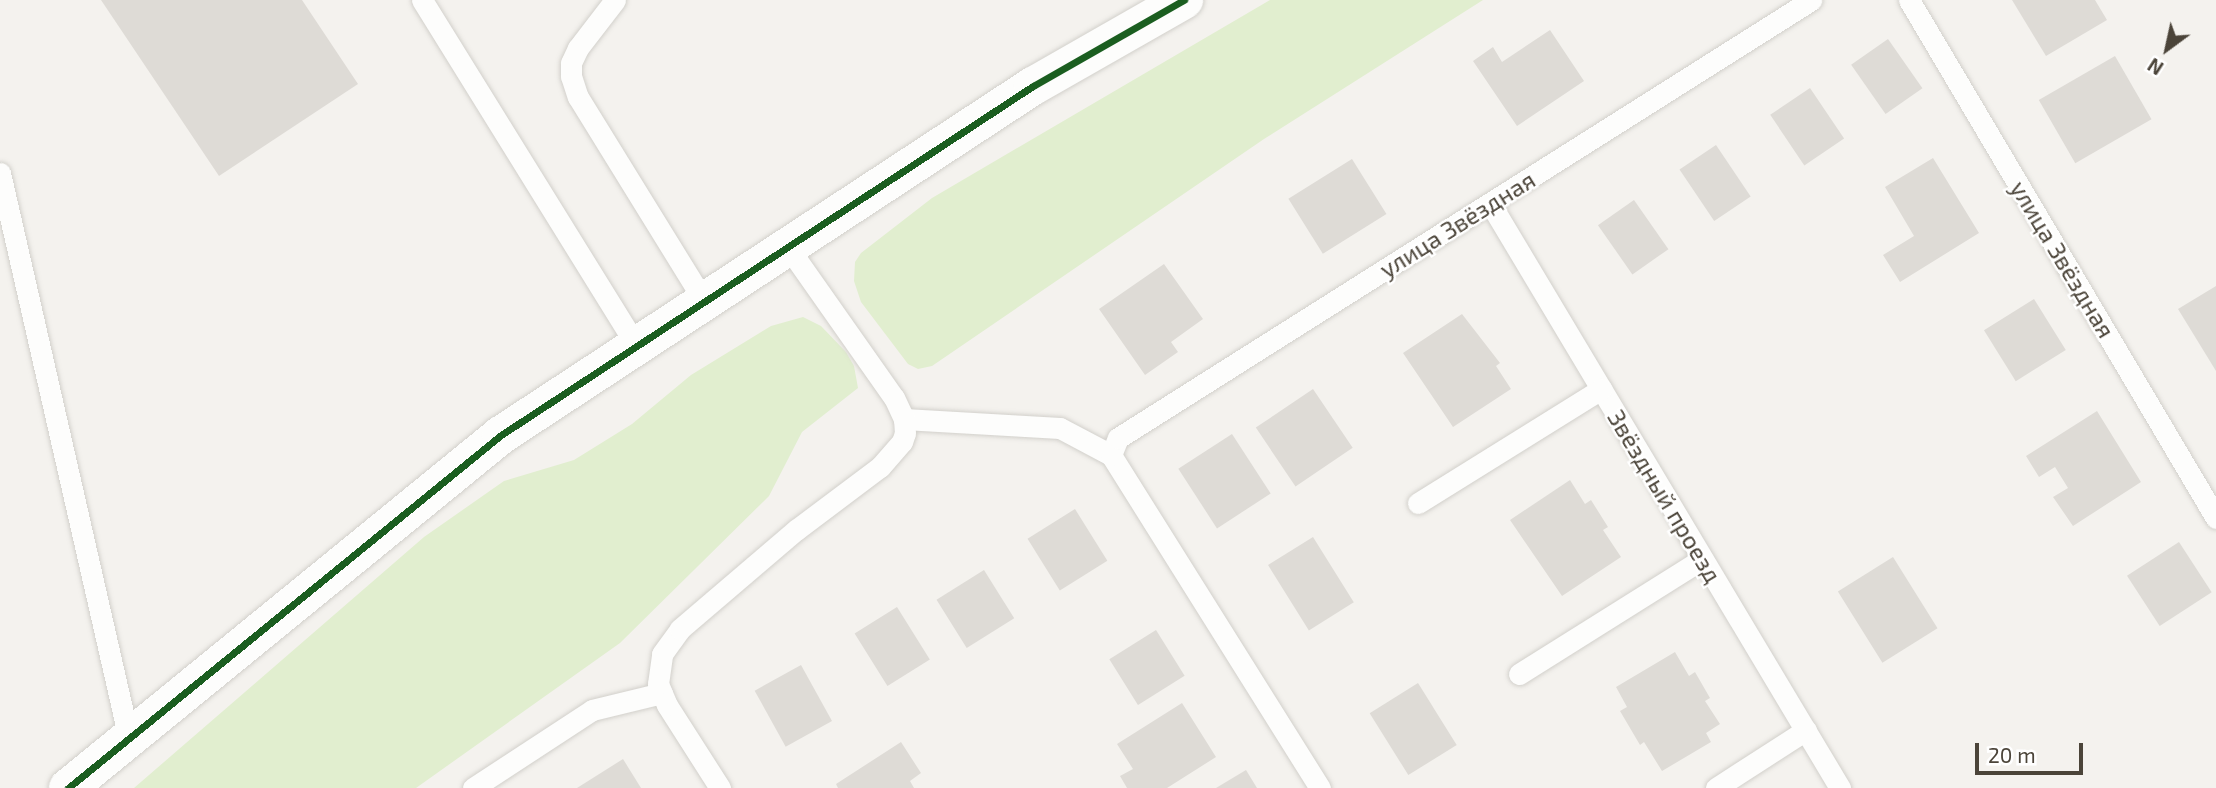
<!DOCTYPE html>
<meta charset="utf-8">
<style>
body{margin:0}
#map{position:relative;width:2216px;height:788px;overflow:hidden;background:#f4f2ee;font-family:"Exo 2",sans-serif}
div>[style]{position:absolute}
.green>*{inset:0;background:#e1eecf}
.building>*{inset:0;background:#dedbd6;transform-origin:0 0}
.roads{filter:drop-shadow(0 0 2px #d2d0cb) drop-shadow(0 0 2px #d2d0cb)}
.lane>*{height:21px;margin:-10.5px;padding:0 10.5px;transform-origin:10.5px;border-radius:10.5px;background:#fdfdfc}
.street>*{height:38px;margin:-19px;padding:0 19px;transform-origin:19px;border-radius:19px;background:#fdfdfc}
.cycleway>*{height:7px;margin:-3.5px;padding:0 3.5px;transform-origin:3.5px;border-radius:3.5px;background:#1b5e20}
span{translate:-50% -50%;white-space:nowrap;text-align:center;line-height:1.15;-webkit-text-stroke:5px #fff;paint-order:stroke}
.street-label{font-size:24px;color:#4b4439}
.north{position:absolute;left:2132px;top:14px;width:70px;height:70px;-webkit-text-stroke:5px #fff;paint-order:stroke;rotate:213deg;font-size:19px;font-weight:700;line-height:28px;text-align:center;color:#4b4439}
.north::after{content:'';display:block;margin:auto;width:24px;height:32px;background:#4b4439;clip-path:polygon(50% 0,100% 100%,50% 72%,0 100%)}
.scale{position:absolute;left:1975px;top:743px;width:108px;height:32px;box-sizing:border-box;border:4px solid #4b4439;border-top:0;padding-left:9px;font-size:21px;line-height:24px;white-space:nowrap;color:#4b4439;-webkit-text-stroke:5px #fff;paint-order:stroke}
</style>
<div id="map">
<div class="green">
<div style="clip-path:polygon(1270px 0,1483px 0,1264px 139px,932px 366px,918px 369px,908px 364px,861px 302px,854px 281px,855px 262px,861px 253px,932px 198px)"></div>
<div style="clip-path:polygon(803px 317px,821px 326px,846px 352px,854px 366px,858px 388px,802px 432px,769px 496px,620px 643px,416px 788px,134px 788px,424px 537px,504px 481px,574px 460px,632px 424px,691px 375px,771px 326px)"></div>
</div>
<div class="building">
<div style="clip-path:polygon(101px 0,302px 0,358px 84px,219px 176px)"></div>
<div style="clip-path:polygon(2012px 0,2095px 0,2107px 20px,2046px 56px)"></div>
<div style="clip-path:polygon(1550px 30px,1584px 81px,1517px 126px,1473px 61px,1493px 47px,1502px 62px)"></div>
<div style="left:1888px;top:39px;width:60px;height:45px;rotate:55deg"></div>
<div style="left:2115px;top:56px;width:73px;height:88px;rotate:60deg"></div>
<div style="left:1810px;top:88px;width:61px;height:48px;rotate:56deg"></div>
<div style="left:1716px;top:145px;width:62px;height:44px;rotate:56deg"></div>
<div style="clip-path:polygon(1933px 158px,1979px 233px,1900px 282px,1883px 255px,1914px 236px,1885px 187px)"></div>
<div style="left:1352px;top:159px;width:65px;height:75px;rotate:58deg"></div>
<div style="left:1634px;top:200px;width:60px;height:44px;rotate:55deg"></div>
<div style="clip-path:polygon(1164px 264px,1203px 319px,1171px 342px,1178px 352px,1145px 375px,1099px 309px)"></div>
<div style="clip-path:polygon(2216px 286px,2216px 371px,2178px 309px)"></div>
<div style="left:2034px;top:299px;width:60px;height:59px;rotate:58deg"></div>
<div style="clip-path:polygon(1462px 314px,1500px 363px,1496px 366px,1511px 389px,1453px 427px,1403px 353px)"></div>
<div style="left:1313px;top:389px;width:71px;height:69px;rotate:56deg"></div>
<div style="clip-path:polygon(2097px 411px,2141px 482px,2073px 526px,2053px 497px,2068px 488px,2055px 467px,2039px 477px,2026px 456px)"></div>
<div style="left:1232px;top:434px;width:71px;height:64px;rotate:57deg"></div>
<div style="clip-path:polygon(1570px 480px,1585px 504px,1591px 500px,1608px 527px,1603px 530px,1621px 557px,1562px 596px,1510px 520px)"></div>
<div style="left:1075px;top:509px;width:61px;height:56px;rotate:58deg"></div>
<div style="left:1313px;top:537px;width:77px;height:53px;rotate:58deg"></div>
<div style="left:2179px;top:542px;width:60px;height:62px;rotate:57deg"></div>
<div style="left:1893px;top:557px;width:84px;height:65px;rotate:58deg"></div>
<div style="left:984px;top:570px;width:57px;height:56px;rotate:58deg"></div>
<div style="left:897px;top:607px;width:62px;height:50px;rotate:58deg"></div>
<div style="left:1156px;top:630px;width:54px;height:55px;rotate:58deg"></div>
<div style="clip-path:polygon(1675px 652px,1689px 676px,1695px 672px,1710px 698px,1705px 701px,1720px 724px,1706px 733px,1711px 742px,1662px 771px,1644px 742px,1640px 745px,1620px 711px,1627px 707px,1616px 687px)"></div>
<div style="left:801px;top:665px;width:64px;height:53px;rotate:61deg"></div>
<div style="left:1418px;top:683px;width:73px;height:57px;rotate:58deg"></div>
<div style="clip-path:polygon(1182px 703px,1216px 757px,1167px 788px,1127px 788px,1120px 776px,1133px 769px,1117px 744px)"></div>
<div style="clip-path:polygon(901px 742px,921px 773px,910px 781px,914px 788px,838px 788px,836px 784px)"></div>
<div style="clip-path:polygon(623px 759px,641px 788px,577px 788px)"></div>
<div style="clip-path:polygon(1246px 770px,1257px 788px,1216px 788px)"></div>
</div>
<div class="roads">
<div class="lane">
<div style="left:422px;top:0;width:406px;rotate:58.2deg"></div>
<div style="left:615px;top:0;width:61px;rotate:127.6deg"></div>
<div style="left:578px;top:48px;width:17px;rotate:115deg"></div>
<div style="left:571px;top:63px;width:13px;rotate:90deg"></div>
<div style="left:571px;top:76px;width:22px;rotate:72deg"></div>
<div style="left:578px;top:97px;width:240px;rotate:58.3deg"></div>
<div style="left:1909px;top:0;width:602px;rotate:59.35deg"></div>
<div style="left:0;top:173px;width:581px;rotate:77.16deg"></div>
<div style="left:1490px;top:203px;width:682px;rotate:59.11deg"></div>
<div style="left:904px;top:419px;width:156px;rotate:3.3deg"></div>
<div style="left:1060px;top:428px;width:58px;rotate:27.9deg"></div>
<div style="left:1111px;top:455px;width:393px;rotate:57.9deg"></div>
<div style="left:1111px;top:455px;width:18px;rotate:-68deg"></div>
<div style="left:1118px;top:438px;width:820px;rotate:-32.29deg"></div>
<div style="left:1418px;top:503px;width:216px;rotate:-31.9deg"></div>
<div style="left:1519px;top:674px;width:216px;rotate:-32.1deg"></div>
<div style="left:473px;top:788px;width:142px;rotate:-33.2deg"></div>
<div style="left:592px;top:710px;width:72px;rotate:-13.7deg"></div>
<div style="left:720px;top:788px;width:98px;rotate:-122.6deg"></div>
<div style="left:667px;top:705px;width:23px;rotate:-113deg"></div>
<div style="left:658px;top:684px;width:30px;rotate:-82deg"></div>
<div style="left:662px;top:654px;width:31px;rotate:-54deg"></div>
<div style="left:680px;top:629px;width:153px;rotate:-40.5deg"></div>
<div style="left:796px;top:530px;width:105px;rotate:-36.9deg"></div>
<div style="left:880px;top:467px;width:33px;rotate:-49deg"></div>
<div style="left:902px;top:442px;width:9px;rotate:-72deg"></div>
<div style="left:905px;top:433px;width:14px;rotate:-94deg"></div>
<div style="left:904px;top:419px;width:23px;rotate:-115deg"></div>
<div style="left:894px;top:398px;width:184px;rotate:-125.1deg"></div>
<div style="left:1716px;top:788px;width:107px;rotate:-32.8deg"></div>
</div>
<div class="street">
<div style="left:68px;top:788px;width:559px;rotate:-39.19deg"></div>
<div style="left:501px;top:435px;width:636px;rotate:-33.27deg"></div>
<div style="left:1033px;top:86px;width:174px;rotate:-29.7deg"></div>
</div>
</div>
<div class="cycleway">
<div style="left:68px;top:788px;width:559px;rotate:-39.19deg"></div>
<div style="left:501px;top:435px;width:636px;rotate:-33.27deg"></div>
<div style="left:1033px;top:86px;width:174px;rotate:-29.7deg"></div>
</div>
<div class="street-label">
<span style="left:1457px;top:224px;rotate:-32deg">улица Звёздная</span>
<span style="left:2063px;top:259px;rotate:59deg">улица Звёздная</span>
<span style="left:1665px;top:496px;rotate:59deg">Звёздный проезд</span>
</div>
<div class="north">N</div>
<div class="scale">20 m</div>
</div>
